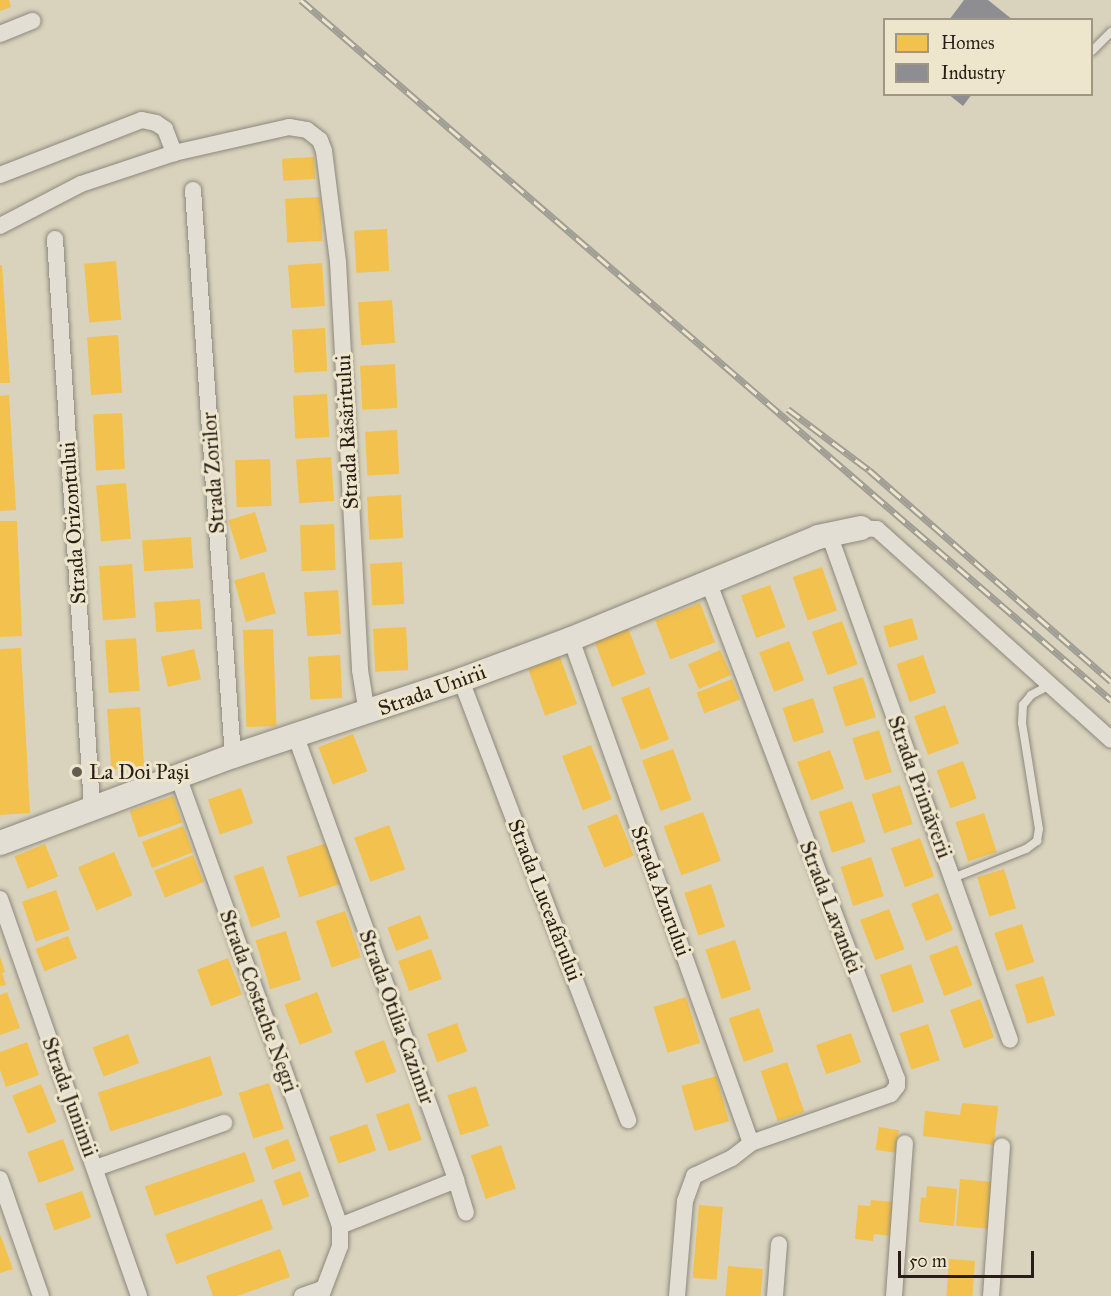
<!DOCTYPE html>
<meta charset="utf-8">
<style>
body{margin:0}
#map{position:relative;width:1111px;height:1296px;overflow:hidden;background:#d9d3bd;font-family:"IM FELL Great Primer",serif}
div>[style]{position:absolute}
.homes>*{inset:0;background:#f2c14e;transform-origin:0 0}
.industry>*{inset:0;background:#8d8d92}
.roads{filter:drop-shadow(0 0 2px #8d887c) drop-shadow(0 0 2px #8d887c)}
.lane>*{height:8px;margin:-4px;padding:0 4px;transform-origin:4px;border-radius:4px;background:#e2ded3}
.street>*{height:16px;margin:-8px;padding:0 8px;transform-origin:8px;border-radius:8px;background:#e2ded3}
.secondary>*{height:24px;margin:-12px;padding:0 12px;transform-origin:12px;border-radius:12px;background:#e2ded3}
.rail>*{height:7px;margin-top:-3.5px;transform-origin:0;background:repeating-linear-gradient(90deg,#eee6cc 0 14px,#a09d94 0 28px);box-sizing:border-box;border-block:2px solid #a09d94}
.dots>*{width:16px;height:16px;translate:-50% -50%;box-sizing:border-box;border:3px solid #eee6cc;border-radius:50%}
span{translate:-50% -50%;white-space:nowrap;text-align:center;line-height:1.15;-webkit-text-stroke:6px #eee6cc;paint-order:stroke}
.street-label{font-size:21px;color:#281e17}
.poi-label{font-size:21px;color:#281e17}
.left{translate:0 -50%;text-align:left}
.legend{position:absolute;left:883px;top:18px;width:210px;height:78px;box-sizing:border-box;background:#eee6cc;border:2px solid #9f9684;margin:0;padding:8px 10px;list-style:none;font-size:18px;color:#281e17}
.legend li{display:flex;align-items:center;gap:12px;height:30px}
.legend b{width:30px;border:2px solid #9f9684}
.scale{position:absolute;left:898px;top:1251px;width:136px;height:27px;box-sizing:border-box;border:3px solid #281e17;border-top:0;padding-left:8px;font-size:18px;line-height:21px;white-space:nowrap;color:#281e17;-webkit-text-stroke:4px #eee6cc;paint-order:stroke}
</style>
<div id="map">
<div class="homes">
<div style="clip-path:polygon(0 0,9px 0,11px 7px,0 11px)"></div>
<div style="left:314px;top:157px;width:22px;height:32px;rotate:87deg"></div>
<div style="left:320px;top:197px;width:44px;height:35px;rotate:87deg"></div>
<div style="left:387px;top:229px;width:42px;height:33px;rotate:87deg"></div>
<div style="left:116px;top:261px;width:59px;height:32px;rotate:85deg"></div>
<div style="left:322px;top:263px;width:43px;height:34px;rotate:86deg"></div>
<div style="clip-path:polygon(0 265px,2px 265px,10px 383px,0 383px)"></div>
<div style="left:392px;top:300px;width:43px;height:34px;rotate:86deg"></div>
<div style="left:325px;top:328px;width:43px;height:33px;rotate:87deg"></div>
<div style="left:118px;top:335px;width:58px;height:31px;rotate:86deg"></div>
<div style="left:395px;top:364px;width:44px;height:35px;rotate:87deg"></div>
<div style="left:327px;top:394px;width:43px;height:34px;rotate:87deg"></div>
<div style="clip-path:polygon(9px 395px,16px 510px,0 511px,0 396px)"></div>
<div style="left:122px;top:413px;width:56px;height:29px;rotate:87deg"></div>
<div style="left:397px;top:430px;width:44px;height:32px;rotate:87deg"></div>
<div style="left:331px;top:457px;width:44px;height:35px;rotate:86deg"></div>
<div style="left:270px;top:459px;width:47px;height:35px;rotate:88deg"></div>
<div style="left:126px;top:483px;width:56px;height:30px;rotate:85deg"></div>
<div style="left:401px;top:495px;width:43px;height:34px;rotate:87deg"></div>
<div style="left:255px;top:512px;width:41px;height:28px;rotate:73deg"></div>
<div style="clip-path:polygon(0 521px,17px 521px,22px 636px,0 637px)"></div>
<div style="left:334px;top:524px;width:46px;height:34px;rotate:88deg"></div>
<div style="left:191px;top:537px;width:31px;height:49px;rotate:86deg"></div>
<div style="left:402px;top:562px;width:42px;height:32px;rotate:87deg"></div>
<div style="left:132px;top:564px;width:54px;height:33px;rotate:86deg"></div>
<div style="left:822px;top:567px;width:46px;height:31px;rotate:71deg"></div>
<div style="left:264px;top:572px;width:43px;height:31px;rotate:74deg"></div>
<div style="left:770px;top:585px;width:45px;height:31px;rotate:70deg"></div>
<div style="left:338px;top:590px;width:44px;height:34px;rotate:86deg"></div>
<div style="left:200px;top:599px;width:30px;height:46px;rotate:86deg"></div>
<div style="left:700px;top:603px;width:42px;height:48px;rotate:69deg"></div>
<div style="left:912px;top:618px;width:22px;height:30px;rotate:74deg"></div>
<div style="left:842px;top:621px;width:46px;height:32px;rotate:70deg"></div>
<div style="left:406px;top:627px;width:43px;height:33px;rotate:87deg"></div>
<div style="left:628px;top:628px;width:49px;height:36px;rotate:69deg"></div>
<div style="left:273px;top:629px;width:97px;height:30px;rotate:88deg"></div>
<div style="left:136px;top:638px;width:53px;height:31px;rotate:86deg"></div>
<div style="left:789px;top:641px;width:42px;height:32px;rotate:69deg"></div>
<div style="clip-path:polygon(21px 648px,30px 813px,0 815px,0 649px)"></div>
<div style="left:194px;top:649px;width:31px;height:34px;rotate:77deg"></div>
<div style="left:720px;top:650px;width:27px;height:35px;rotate:66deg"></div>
<div style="left:340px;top:655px;width:43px;height:32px;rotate:87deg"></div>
<div style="left:923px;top:655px;width:40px;height:28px;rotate:71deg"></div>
<div style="left:560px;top:657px;width:50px;height:34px;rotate:70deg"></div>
<div style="left:863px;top:677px;width:42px;height:32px;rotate:72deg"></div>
<div style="left:732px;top:679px;width:22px;height:38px;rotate:69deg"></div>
<div style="left:649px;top:687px;width:56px;height:30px;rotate:69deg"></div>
<div style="left:813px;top:698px;width:36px;height:32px;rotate:72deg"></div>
<div style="left:945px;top:705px;width:41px;height:33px;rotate:70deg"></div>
<div style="left:140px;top:707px;width:60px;height:33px;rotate:86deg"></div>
<div style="left:879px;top:730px;width:44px;height:28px;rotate:73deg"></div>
<div style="left:353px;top:734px;width:40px;height:37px;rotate:69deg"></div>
<div style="left:591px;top:745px;width:58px;height:31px;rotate:69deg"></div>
<div style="left:673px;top:749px;width:54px;height:33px;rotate:70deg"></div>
<div style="left:830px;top:750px;width:41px;height:35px;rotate:70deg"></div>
<div style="left:963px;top:761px;width:40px;height:28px;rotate:70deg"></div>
<div style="left:900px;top:785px;width:41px;height:30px;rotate:72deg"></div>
<div style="left:241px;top:788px;width:37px;height:35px;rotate:71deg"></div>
<div style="left:173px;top:796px;width:28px;height:46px;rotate:71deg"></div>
<div style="left:852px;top:801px;width:43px;height:35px;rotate:72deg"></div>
<div style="left:703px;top:812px;width:52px;height:42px;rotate:70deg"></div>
<div style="left:984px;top:813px;width:41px;height:30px;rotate:72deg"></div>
<div style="left:617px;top:814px;width:45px;height:32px;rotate:68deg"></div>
<div style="left:389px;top:825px;width:47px;height:37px;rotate:70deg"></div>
<div style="left:183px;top:826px;width:28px;height:44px;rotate:69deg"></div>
<div style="left:920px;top:838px;width:41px;height:31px;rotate:70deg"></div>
<div style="left:327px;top:843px;width:43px;height:43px;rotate:72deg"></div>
<div style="left:45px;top:844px;width:35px;height:33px;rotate:68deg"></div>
<div style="left:114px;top:852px;width:47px;height:39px;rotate:67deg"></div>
<div style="left:193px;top:855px;width:29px;height:42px;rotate:68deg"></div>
<div style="left:871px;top:857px;width:41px;height:32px;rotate:72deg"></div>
<div style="left:263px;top:866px;width:54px;height:31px;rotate:71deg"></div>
<div style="left:1004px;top:869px;width:41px;height:28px;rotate:73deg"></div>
<div style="left:711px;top:884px;width:45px;height:28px;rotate:72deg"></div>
<div style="left:56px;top:890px;width:42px;height:36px;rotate:71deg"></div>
<div style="left:938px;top:893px;width:40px;height:29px;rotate:68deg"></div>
<div style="left:889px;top:909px;width:43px;height:31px;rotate:69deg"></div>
<div style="left:345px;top:911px;width:49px;height:31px;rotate:71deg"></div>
<div style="left:420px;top:915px;width:25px;height:35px;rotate:69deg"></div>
<div style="left:1022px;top:924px;width:40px;height:29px;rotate:72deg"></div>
<div style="left:286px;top:931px;width:51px;height:32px;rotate:73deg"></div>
<div style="left:68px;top:936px;width:24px;height:35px;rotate:68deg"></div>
<div style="left:735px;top:940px;width:52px;height:31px;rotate:72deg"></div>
<div style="left:957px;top:945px;width:43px;height:30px;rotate:69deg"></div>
<div style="left:431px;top:949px;width:32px;height:35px;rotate:70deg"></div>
<div style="clip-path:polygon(0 956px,5px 972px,2px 973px,6px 985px,0 986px)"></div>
<div style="left:228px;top:958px;width:39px;height:33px;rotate:69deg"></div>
<div style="left:911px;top:964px;width:40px;height:33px;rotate:71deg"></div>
<div style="left:1043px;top:976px;width:41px;height:29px;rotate:73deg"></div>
<div style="clip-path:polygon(7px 992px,20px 1028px,0 1035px,0 995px)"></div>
<div style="left:317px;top:992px;width:43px;height:35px;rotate:69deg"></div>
<div style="left:686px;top:997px;width:48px;height:34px;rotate:73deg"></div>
<div style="left:980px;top:999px;width:41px;height:32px;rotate:70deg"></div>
<div style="left:759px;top:1008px;width:46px;height:32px;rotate:71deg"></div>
<div style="left:457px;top:1023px;width:30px;height:32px;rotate:70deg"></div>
<div style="left:928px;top:1024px;width:38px;height:30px;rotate:72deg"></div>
<div style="left:851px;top:1033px;width:31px;height:37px;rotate:71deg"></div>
<div style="left:128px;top:1034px;width:31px;height:38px;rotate:69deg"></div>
<div style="left:384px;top:1040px;width:34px;height:32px;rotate:69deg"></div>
<div style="clip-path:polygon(27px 1042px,39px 1075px,6px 1087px,0 1070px,0 1052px)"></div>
<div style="left:210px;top:1056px;width:41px;height:118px;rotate:72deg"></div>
<div style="left:787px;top:1062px;width:53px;height:28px;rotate:71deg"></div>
<div style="left:716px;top:1076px;width:47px;height:36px;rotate:74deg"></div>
<div style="left:269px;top:1083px;width:48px;height:32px;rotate:72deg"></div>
<div style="left:41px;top:1084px;width:41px;height:31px;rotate:68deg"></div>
<div style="left:476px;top:1086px;width:42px;height:30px;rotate:72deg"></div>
<div style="left:409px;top:1103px;width:39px;height:35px;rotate:71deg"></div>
<div style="clip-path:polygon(962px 1103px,998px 1106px,994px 1145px,923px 1136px,925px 1111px,960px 1115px)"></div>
<div style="left:367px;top:1124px;width:28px;height:40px;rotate:71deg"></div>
<div style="left:879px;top:1127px;width:20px;height:23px;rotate:9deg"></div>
<div style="left:63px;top:1139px;width:33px;height:38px;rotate:70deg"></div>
<div style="left:288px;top:1139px;width:23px;height:25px;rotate:70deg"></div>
<div style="left:501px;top:1145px;width:46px;height:32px;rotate:71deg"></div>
<div style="left:245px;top:1152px;width:31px;height:106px;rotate:71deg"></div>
<div style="left:300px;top:1171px;width:27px;height:28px;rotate:70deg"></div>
<div style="left:960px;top:1179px;width:33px;height:47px;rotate:5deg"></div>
<div style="clip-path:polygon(927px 1186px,957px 1189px,954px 1226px,919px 1222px,921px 1197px,926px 1198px)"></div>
<div style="left:82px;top:1191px;width:28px;height:39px;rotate:71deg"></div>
<div style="left:262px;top:1199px;width:32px;height:103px;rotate:70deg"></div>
<div style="clip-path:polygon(871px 1200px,896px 1202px,892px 1236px,874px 1234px,873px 1241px,855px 1239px,858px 1205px,870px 1206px)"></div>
<div style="left:699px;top:1205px;width:24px;height:73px;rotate:5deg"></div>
<div style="clip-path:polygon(0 1234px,13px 1269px,0 1273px)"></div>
<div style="clip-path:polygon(280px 1249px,290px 1277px,237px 1296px,213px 1296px,206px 1276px)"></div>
<div style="left:949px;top:1259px;width:26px;height:37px;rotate:4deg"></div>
<div style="left:728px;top:1266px;width:35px;height:30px;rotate:5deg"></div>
</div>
<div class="industry">
<div style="clip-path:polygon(964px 0,988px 0,1013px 20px,949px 20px)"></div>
<div style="clip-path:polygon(948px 94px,972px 94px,963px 106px)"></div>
</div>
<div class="roads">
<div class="lane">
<div style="left:1092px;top:51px;width:27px;rotate:-45deg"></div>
<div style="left:953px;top:878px;width:79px;rotate:-21.7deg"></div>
<div style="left:1026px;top:849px;width:14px;rotate:-36deg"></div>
<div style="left:1037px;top:841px;width:12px;rotate:-81deg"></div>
<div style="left:1039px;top:829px;width:107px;rotate:-99.1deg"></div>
<div style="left:1022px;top:723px;width:18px;rotate:-87deg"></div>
<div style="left:1023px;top:705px;width:13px;rotate:-51deg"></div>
<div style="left:1031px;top:695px;width:21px;rotate:-28deg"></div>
</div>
<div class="street">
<div style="left:0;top:34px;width:35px;rotate:-22deg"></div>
<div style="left:0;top:175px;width:152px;rotate:-21.2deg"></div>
<div style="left:142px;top:120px;width:14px;rotate:12deg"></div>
<div style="left:156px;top:123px;width:11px;rotate:34deg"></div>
<div style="left:165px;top:129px;width:26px;rotate:69deg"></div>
<div style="left:174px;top:153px;width:118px;rotate:-12.7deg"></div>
<div style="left:289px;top:127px;width:18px;rotate:9deg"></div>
<div style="left:307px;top:130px;width:16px;rotate:38deg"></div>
<div style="left:320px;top:140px;width:12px;rotate:70deg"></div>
<div style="left:324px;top:151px;width:112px;rotate:82.8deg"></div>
<div style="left:338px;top:262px;width:409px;rotate:86.9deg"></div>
<div style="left:360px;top:670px;width:44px;rotate:80.8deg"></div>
<div style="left:193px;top:190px;width:567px;rotate:85.96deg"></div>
<div style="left:0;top:226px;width:91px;rotate:-27.4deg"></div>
<div style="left:81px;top:184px;width:98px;rotate:-18.4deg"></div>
<div style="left:55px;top:239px;width:568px;rotate:86.27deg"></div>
<div style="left:861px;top:528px;width:16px;rotate:4deg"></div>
<div style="left:877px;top:529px;width:315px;rotate:42deg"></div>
<div style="left:829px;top:534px;width:537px;rotate:70.32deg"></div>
<div style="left:571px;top:639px;width:535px;rotate:70.35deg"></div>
<div style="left:461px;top:680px;width:471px;rotate:69.2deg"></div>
<div style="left:296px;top:737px;width:471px;rotate:70.1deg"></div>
<div style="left:456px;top:1180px;width:125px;rotate:158.4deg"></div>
<div style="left:178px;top:776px;width:478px;rotate:70.2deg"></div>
<div style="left:340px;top:1226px;width:20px;rotate:90deg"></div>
<div style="left:340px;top:1246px;width:53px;rotate:110.8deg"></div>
<div style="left:0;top:899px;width:421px;rotate:70.7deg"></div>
<div style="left:96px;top:1168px;width:136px;rotate:-19.4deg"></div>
<div style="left:0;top:1179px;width:124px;rotate:70.7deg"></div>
<div style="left:456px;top:1180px;width:34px;rotate:73deg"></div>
<div style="left:302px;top:1296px;width:21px;rotate:-19deg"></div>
<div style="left:677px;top:1296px;width:95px;rotate:-85.2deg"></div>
<div style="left:685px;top:1201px;width:27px;rotate:-70deg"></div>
<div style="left:694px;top:1176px;width:42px;rotate:-25.3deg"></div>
<div style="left:732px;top:1158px;width:24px;rotate:-38deg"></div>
<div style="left:751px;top:1143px;width:148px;rotate:-19.3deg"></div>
<div style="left:891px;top:1094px;width:10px;rotate:-53deg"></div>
<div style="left:897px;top:1086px;width:7px;rotate:-90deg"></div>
<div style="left:897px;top:1079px;width:533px;rotate:-110.78deg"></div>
<div style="left:775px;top:1296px;width:52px;rotate:-85.6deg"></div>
<div style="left:894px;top:1296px;width:153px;rotate:-85.9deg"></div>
<div style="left:991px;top:1296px;width:150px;rotate:-85.8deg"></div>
</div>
<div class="secondary">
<div style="left:0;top:843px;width:249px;rotate:-20.5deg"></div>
<div style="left:233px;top:756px;width:240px;rotate:-18.4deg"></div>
<div style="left:461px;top:680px;width:117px;rotate:-20.4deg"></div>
<div style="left:571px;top:639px;width:267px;rotate:-22.4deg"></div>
<div style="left:818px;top:537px;width:44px;rotate:-11.8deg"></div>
</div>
</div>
<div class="rail">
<div style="left:301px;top:0;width:1071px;rotate:40.83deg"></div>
<div style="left:788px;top:409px;width:101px;rotate:37deg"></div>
<div style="left:869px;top:470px;width:321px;rotate:41.1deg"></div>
</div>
<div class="dots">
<div style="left:77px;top:772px;background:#665d51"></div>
</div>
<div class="street-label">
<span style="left:347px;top:432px;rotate:-93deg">Strada Răsăritului</span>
<span style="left:213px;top:473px;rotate:-94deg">Strada Zorilor</span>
<span style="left:73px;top:523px;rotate:-94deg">Strada Orizontului</span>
<span style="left:432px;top:690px;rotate:-20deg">Strada Unirii</span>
<span style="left:920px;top:787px;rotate:70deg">Strada Primăverii</span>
<span style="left:661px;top:891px;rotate:70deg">Strada Azurului</span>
<span style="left:545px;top:900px;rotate:69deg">Strada Luceafǎrului</span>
<span style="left:831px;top:907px;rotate:69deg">Strada Lavandei</span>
<span style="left:259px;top:1001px;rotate:70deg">Strada Costache Negri</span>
<span style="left:397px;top:1017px;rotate:70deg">Strada Otilia Cazimir</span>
<span style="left:70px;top:1097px;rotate:70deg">Strada Junimii</span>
</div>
<div class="poi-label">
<span class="left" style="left:89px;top:772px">La Doi Pași</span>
</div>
<ul class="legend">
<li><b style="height:16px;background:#f2c14e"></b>Homes</li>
<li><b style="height:16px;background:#8d8d92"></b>Industry</li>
</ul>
<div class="scale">50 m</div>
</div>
